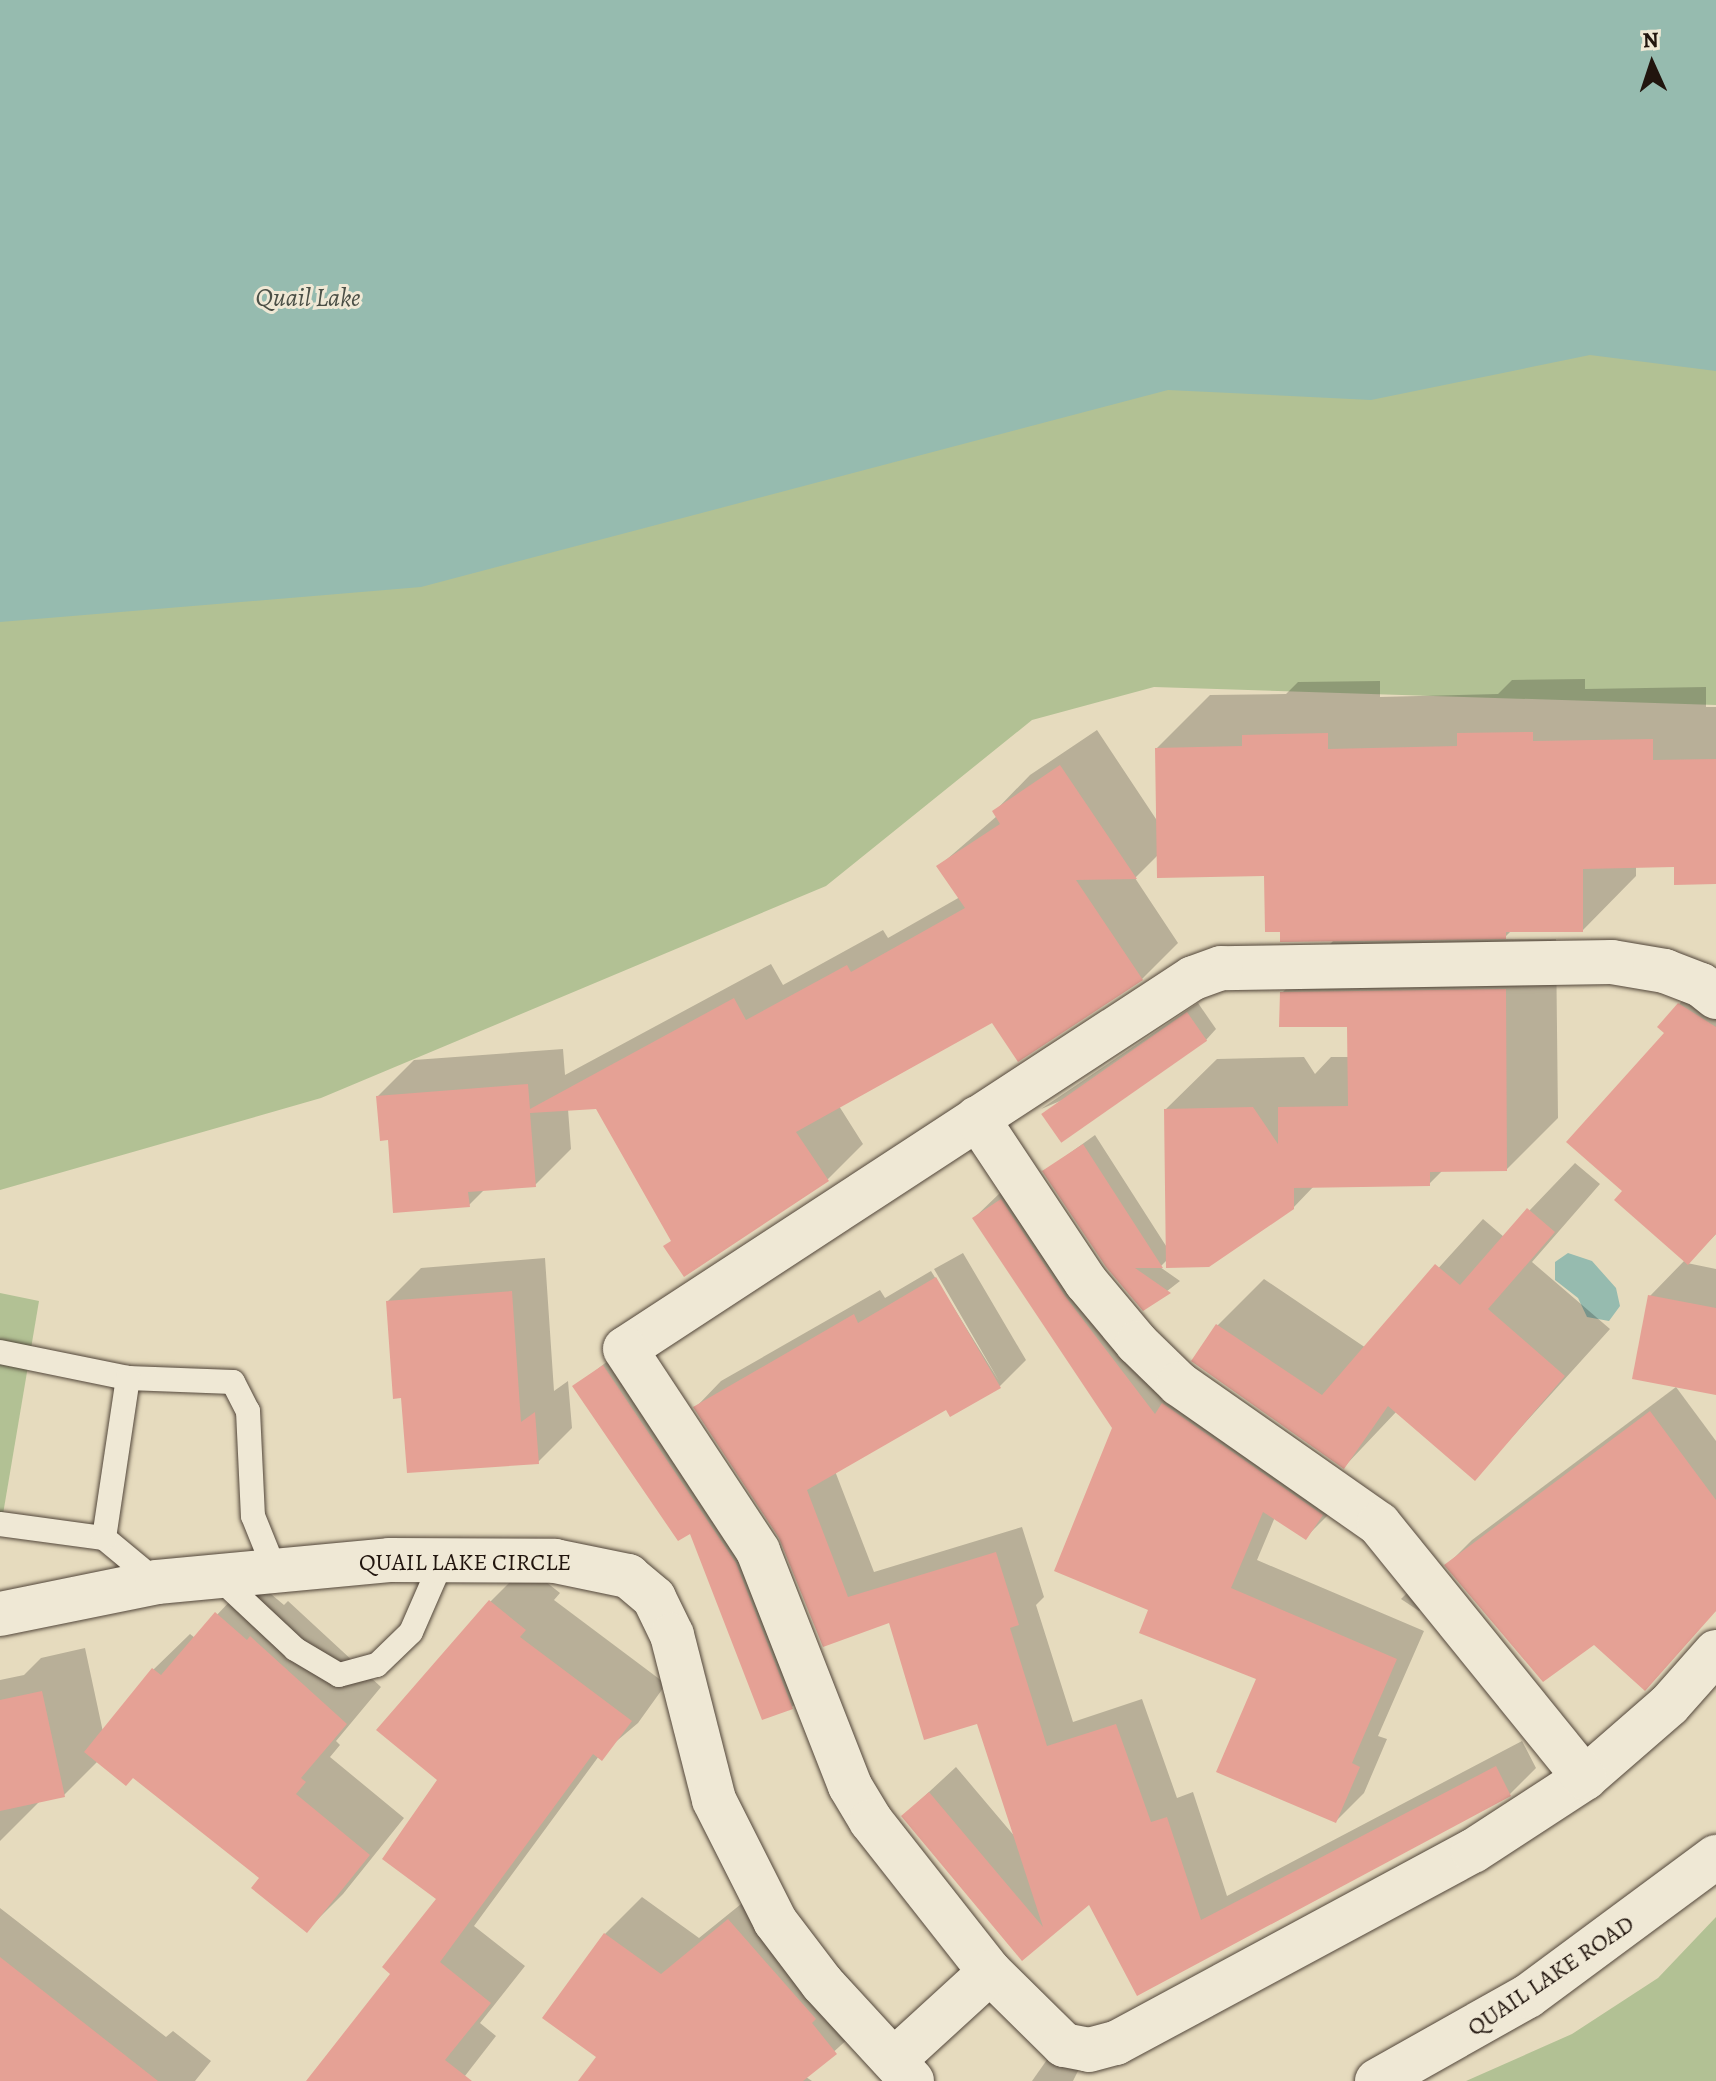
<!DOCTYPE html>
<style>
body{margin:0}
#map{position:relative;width:1716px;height:2081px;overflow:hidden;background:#e6dbbe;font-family:Alegreya,serif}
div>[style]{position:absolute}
.green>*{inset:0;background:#b2c194}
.water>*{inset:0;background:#96bbaf}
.shadow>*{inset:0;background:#0003}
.building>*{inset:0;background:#e5a195;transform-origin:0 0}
.roads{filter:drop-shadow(0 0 2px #52463a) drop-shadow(0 0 2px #52463a)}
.lane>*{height:24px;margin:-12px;padding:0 12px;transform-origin:12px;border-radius:12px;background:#efe8d5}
.street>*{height:44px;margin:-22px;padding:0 22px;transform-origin:22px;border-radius:22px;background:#efe8d5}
.secondary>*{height:44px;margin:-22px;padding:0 22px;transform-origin:22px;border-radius:22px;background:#efe8d5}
span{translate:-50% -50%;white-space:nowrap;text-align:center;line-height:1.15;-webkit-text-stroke:6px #efe8d5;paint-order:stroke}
.street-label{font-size:24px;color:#21150e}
.water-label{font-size:26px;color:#4a4f46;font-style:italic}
.north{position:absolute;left:1612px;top:24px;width:80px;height:80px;-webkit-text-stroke:6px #efe8d5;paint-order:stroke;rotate:357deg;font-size:22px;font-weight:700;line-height:32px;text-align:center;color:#21150e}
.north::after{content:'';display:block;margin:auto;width:28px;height:36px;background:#21150e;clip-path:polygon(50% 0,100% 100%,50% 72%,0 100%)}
</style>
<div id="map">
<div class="green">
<div style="clip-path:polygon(0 0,1716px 0,1716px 705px,1154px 687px,1032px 720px,826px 886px,321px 1098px,0 1190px)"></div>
<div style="clip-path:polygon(0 1293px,39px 1301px,0 1532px)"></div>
<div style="clip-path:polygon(1716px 1917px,1716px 2081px,1466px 2081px,1572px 2034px,1658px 1978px)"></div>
</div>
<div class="water">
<div style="clip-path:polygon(0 0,1716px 0,1716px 371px,1590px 355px,1371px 400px,1168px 390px,421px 587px,0 622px)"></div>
<div style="clip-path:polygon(1568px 1253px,1592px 1261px,1616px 1288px,1620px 1306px,1609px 1321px,1587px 1317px,1578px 1298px,1555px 1280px,1555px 1262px)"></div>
</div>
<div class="shadow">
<div style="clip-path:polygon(1585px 679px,1585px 689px,1706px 687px,1706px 707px,1716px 707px,1716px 882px,1676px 865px,1636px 866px,1636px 876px,1583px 930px,1512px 930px,1503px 939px,1556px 939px,1558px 1118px,1507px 1169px,1443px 1170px,1429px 1184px,1315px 1185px,1293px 1208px,1168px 1259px,1160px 1267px,1180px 1281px,1144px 1309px,1045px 1171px,1095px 1135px,1168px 1249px,1166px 1109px,1217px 1059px,1304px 1057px,1315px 1074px,1331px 1057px,1349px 1057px,1349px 1025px,1282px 993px,1335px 939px,1266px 874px,1159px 854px,1135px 878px,1178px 943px,1142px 979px,992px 1021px,839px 1106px,863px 1144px,827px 1180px,597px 1107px,568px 1109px,571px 1149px,535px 1185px,486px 1188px,469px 1205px,390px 1138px,378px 1096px,414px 1060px,563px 1049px,565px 1075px,771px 964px,783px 985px,883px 930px,888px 938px,960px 897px,939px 866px,997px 816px,994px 812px,1030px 775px,1097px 730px,1158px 822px,1157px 748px,1210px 695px,1286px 694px,1298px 682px,1380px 681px,1380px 697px,1498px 694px,1512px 680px)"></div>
<div style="clip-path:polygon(1716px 968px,1716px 1234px,1687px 1263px,1716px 1269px,1716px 1393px,1650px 1296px,1685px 1260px,1624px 1191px,1667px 1032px,1679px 1004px)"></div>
<div style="clip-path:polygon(1198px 1003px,1216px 1029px,1206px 1040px,1041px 1109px)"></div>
<div style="clip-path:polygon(1575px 1163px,1600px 1184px,1532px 1262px,1610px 1329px,1475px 1478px,1397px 1411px,1344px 1467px,1194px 1360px,1218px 1325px,1264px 1279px,1366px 1348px,1483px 1219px,1504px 1237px)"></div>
<div style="clip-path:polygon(1002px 1191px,1093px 1268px,1333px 1510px,1306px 1537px,1275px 1517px,1257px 1560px,1424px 1631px,1378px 1736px,1387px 1739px,1364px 1793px,1336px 1821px,1258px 1678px,1151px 1609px,1114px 1428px,974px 1218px)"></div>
<div style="clip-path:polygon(963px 1253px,1026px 1360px,1000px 1386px,946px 1407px,835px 1471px,874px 1572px,1022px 1527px,1044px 1597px,1036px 1605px,1073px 1722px,1142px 1699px,1177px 1798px,1193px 1792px,1227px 1896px,1522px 1741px,1536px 1768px,1510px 1794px,1138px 1993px,1090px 1902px,1022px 1958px,903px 1816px,956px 1767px,1016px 1838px,978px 1721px,890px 1620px,824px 1645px,781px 1537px,696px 1407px,721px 1381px,880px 1290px,885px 1298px,931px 1271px,999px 1381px,934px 1269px)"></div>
<div style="clip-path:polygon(545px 1258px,554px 1391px,568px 1381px,572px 1428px,538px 1462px,403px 1396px,388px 1301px,421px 1268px)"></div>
<div style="clip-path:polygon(614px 1356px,746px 1551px,803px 1696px,792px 1707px,691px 1531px,575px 1387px)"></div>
<div style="clip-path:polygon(1676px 1387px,1716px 1441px,1716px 1611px,1594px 1643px,1447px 1565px,1472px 1540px)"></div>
<div style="clip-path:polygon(526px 1566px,560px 1593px,554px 1600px,666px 1684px,638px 1723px,599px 1756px,474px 1926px,525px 1966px,480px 2023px,496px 2036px,461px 2081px,308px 2081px,393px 1974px,439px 1899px,440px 1780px,490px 1602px)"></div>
<div style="clip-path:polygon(252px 1578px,284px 1605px,288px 1601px,381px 1687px,336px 1741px,340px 1745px,330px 1757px,404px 1818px,343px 1894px,307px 1930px,262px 1878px,134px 1776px,98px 1761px,64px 1795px,41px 1800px,0 1841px,0 1680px,24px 1675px,41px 1658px,85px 1648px,103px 1732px,153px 1670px,190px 1634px,195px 1638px)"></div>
<div style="clip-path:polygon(1411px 1589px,1429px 1601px,1419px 1611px,1401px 1599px)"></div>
<div style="clip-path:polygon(766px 1884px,851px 1981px,848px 1985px,873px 2016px,806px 2077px,812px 2081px,581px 2081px,599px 2056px,605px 1934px,642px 1897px,699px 1938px)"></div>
<div style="clip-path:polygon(0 1908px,166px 2037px,173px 2031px,211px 2061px,195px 2081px,0 2081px)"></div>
<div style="clip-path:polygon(1051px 2054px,1079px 2069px,1073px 2081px,1032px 2081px)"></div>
</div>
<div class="building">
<div style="clip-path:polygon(1533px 732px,1533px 741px,1653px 739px,1653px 760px,1716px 759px,1716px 884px,1674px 885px,1674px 867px,1583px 869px,1583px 932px,1506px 932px,1506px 939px,1280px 942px,1280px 932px,1265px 932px,1264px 876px,1157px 878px,1155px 748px,1242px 746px,1242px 735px,1328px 733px,1328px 749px,1457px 746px,1457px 733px)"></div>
<div style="clip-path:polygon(1060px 765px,1137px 879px,1076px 880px,1143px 980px,1018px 1062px,992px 1023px,796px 1132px,829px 1181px,684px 1277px,663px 1246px,671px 1241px,596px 1109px,530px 1113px,536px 1187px,468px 1192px,470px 1207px,393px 1213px,388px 1140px,380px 1141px,376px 1096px,528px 1084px,530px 1109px,734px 998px,746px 1020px,847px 965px,851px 972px,965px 908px,936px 866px,1000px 824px,992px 811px)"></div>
<div style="clip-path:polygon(1506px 989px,1507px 1171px,1430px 1172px,1430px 1186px,1294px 1188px,1294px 1209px,1209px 1267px,1166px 1268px,1164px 1109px,1253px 1107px,1278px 1144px,1278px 1107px,1348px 1106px,1347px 1027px,1279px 1027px,1280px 992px)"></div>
<div style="clip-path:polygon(1678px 1003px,1716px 1027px,1716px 1234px,1688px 1265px,1614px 1200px,1622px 1191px,1566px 1142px,1664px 1033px,1657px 1027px)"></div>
<div style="left:1187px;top:1012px;width:35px;height:178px;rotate:55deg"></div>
<div style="clip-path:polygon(1083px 1144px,1163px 1268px,1135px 1268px,1171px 1293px,1143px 1311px,1106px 1267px,1042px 1171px)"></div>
<div style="clip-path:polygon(1001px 1199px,1065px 1296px,1155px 1414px,1162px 1403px,1323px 1515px,1306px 1540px,1263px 1512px,1231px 1588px,1397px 1659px,1352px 1763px,1360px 1767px,1336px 1823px,1216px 1772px,1256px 1679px,1139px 1633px,1148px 1610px,1054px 1571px,1112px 1428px,972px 1218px)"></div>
<div style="clip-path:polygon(1527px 1208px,1555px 1232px,1488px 1309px,1565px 1376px,1475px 1481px,1388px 1406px,1344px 1469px,1191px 1361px,1216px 1324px,1322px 1395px,1435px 1264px,1460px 1285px)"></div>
<div style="clip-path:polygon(936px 1277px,1001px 1388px,950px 1417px,946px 1410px,807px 1490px,848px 1597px,996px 1552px,1019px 1625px,1010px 1628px,1047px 1746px,1116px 1724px,1151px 1822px,1167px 1817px,1201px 1920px,1496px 1766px,1511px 1796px,1137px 1996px,1089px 1905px,1022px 1961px,901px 1816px,929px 1792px,1043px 1927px,977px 1724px,924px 1740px,889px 1623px,823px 1647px,779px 1538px,693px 1407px,854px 1314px,858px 1323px)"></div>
<div style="clip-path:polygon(512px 1291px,521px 1422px,535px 1412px,539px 1464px,407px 1473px,401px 1398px,393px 1399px,386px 1301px)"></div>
<div style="clip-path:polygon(1648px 1295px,1716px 1308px,1716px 1395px,1632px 1379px)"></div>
<div style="clip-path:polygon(603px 1365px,736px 1563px,793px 1709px,762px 1720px,690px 1534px,678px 1541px,572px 1386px)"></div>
<div style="clip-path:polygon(1650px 1411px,1716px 1500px,1716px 1611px,1645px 1691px,1594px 1645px,1543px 1682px,1444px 1565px)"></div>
<div style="clip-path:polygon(489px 1600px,526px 1630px,520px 1637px,632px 1721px,602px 1761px,593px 1754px,440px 1962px,491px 2003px,445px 2060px,472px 2081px,306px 2081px,390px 1974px,382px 1967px,436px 1899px,382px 1859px,437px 1780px,376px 1730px)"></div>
<div style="clip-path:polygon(215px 1612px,247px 1640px,250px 1636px,347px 1724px,301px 1778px,306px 1782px,296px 1794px,370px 1855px,307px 1933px,251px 1888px,259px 1878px,133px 1778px,126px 1786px,84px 1752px,152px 1668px,161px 1675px)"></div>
<div style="clip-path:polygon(42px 1691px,65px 1797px,0 1811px,0 1700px)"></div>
<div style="clip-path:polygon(728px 1919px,816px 2019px,812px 2023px,837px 2054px,803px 2081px,578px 2081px,596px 2057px,542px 2018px,604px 1933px,661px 1974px)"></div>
<div style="clip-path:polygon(0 1957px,158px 2081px,0 2081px)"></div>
</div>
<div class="roads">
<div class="lane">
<div style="left:0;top:1352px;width:131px;rotate:11.5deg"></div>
<div style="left:128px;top:1378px;width:105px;rotate:2.2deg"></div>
<div style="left:233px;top:1382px;width:33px;rotate:63deg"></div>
<div style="left:248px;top:1411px;width:105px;rotate:87.3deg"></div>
<div style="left:253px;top:1516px;width:56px;rotate:68deg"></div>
<div style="left:0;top:1524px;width:105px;rotate:7.7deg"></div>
<div style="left:104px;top:1538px;width:69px;rotate:39.7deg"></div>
<div style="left:104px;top:1538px;width:162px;rotate:-81.5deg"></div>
<div style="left:216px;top:1575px;width:108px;rotate:43.1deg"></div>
<div style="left:295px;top:1649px;width:51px;rotate:30.6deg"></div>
<div style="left:339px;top:1675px;width:39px;rotate:-15deg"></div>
<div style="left:377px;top:1665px;width:47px;rotate:-44.1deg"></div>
<div style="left:411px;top:1632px;width:77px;rotate:-66.4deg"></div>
</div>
<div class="street">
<div style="left:1716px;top:997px;width:19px;rotate:-141deg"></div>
<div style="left:1701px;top:985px;width:39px;rotate:-159deg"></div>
<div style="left:1665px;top:971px;width:54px;rotate:-170.4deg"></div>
<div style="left:1612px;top:962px;width:391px;rotate:179.1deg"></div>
<div style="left:1221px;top:968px;width:30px;rotate:160deg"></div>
<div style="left:1193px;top:978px;width:678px;rotate:146.85deg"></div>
<div style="left:625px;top:1349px;width:242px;rotate:56.6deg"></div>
<div style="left:758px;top:1551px;width:252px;rotate:68.6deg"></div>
<div style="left:850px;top:1786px;width:41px;rotate:59deg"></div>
<div style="left:871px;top:1821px;width:192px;rotate:51.8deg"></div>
<div style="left:990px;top:1972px;width:104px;rotate:44.6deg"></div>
<div style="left:1064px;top:2045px;width:25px;rotate:11deg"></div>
<div style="left:1089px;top:2050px;width:28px;rotate:-15deg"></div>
<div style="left:1116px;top:2043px;width:405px;rotate:-28.3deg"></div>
<div style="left:1473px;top:1851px;width:134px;rotate:-33.1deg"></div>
<div style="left:1585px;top:1778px;width:111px;rotate:-41deg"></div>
<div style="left:1669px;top:1705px;width:71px;rotate:-48.4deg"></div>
<div style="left:977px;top:1118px;width:197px;rotate:56.4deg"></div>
<div style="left:1086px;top:1282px;width:80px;rotate:50.1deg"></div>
<div style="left:1137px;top:1343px;width:59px;rotate:44.3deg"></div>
<div style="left:1179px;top:1384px;width:244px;rotate:35deg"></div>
<div style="left:1379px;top:1524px;width:327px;rotate:51deg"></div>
<div style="left:0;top:1614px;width:160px;rotate:-11.5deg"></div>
<div style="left:157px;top:1582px;width:233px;rotate:-5.4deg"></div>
<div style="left:389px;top:1560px;width:166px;rotate:0.3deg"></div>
<div style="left:555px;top:1561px;width:75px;rotate:11.6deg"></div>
<div style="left:628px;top:1576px;width:34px;rotate:40deg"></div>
<div style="left:654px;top:1598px;width:41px;rotate:64.1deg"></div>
<div style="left:672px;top:1635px;width:170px;rotate:75.7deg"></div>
<div style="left:714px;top:1800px;width:136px;rotate:63.2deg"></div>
<div style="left:775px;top:1921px;width:78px;rotate:52.8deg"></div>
<div style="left:822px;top:1983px;width:133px;rotate:47.4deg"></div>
<div style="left:894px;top:2060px;width:130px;rotate:-42.5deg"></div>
</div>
<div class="secondary">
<div style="left:1377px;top:2081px;width:173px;rotate:-29.4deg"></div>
<div style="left:1528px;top:1996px;width:234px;rotate:-36.5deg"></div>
</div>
</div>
<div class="street-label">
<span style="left:465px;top:1563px">QUAIL LAKE CIRCLE</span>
<span style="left:1551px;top:1976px;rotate:-34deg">QUAIL LAKE ROAD</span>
</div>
<div class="water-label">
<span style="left:308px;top:298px">Quail Lake</span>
</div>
<div class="north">N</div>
</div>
